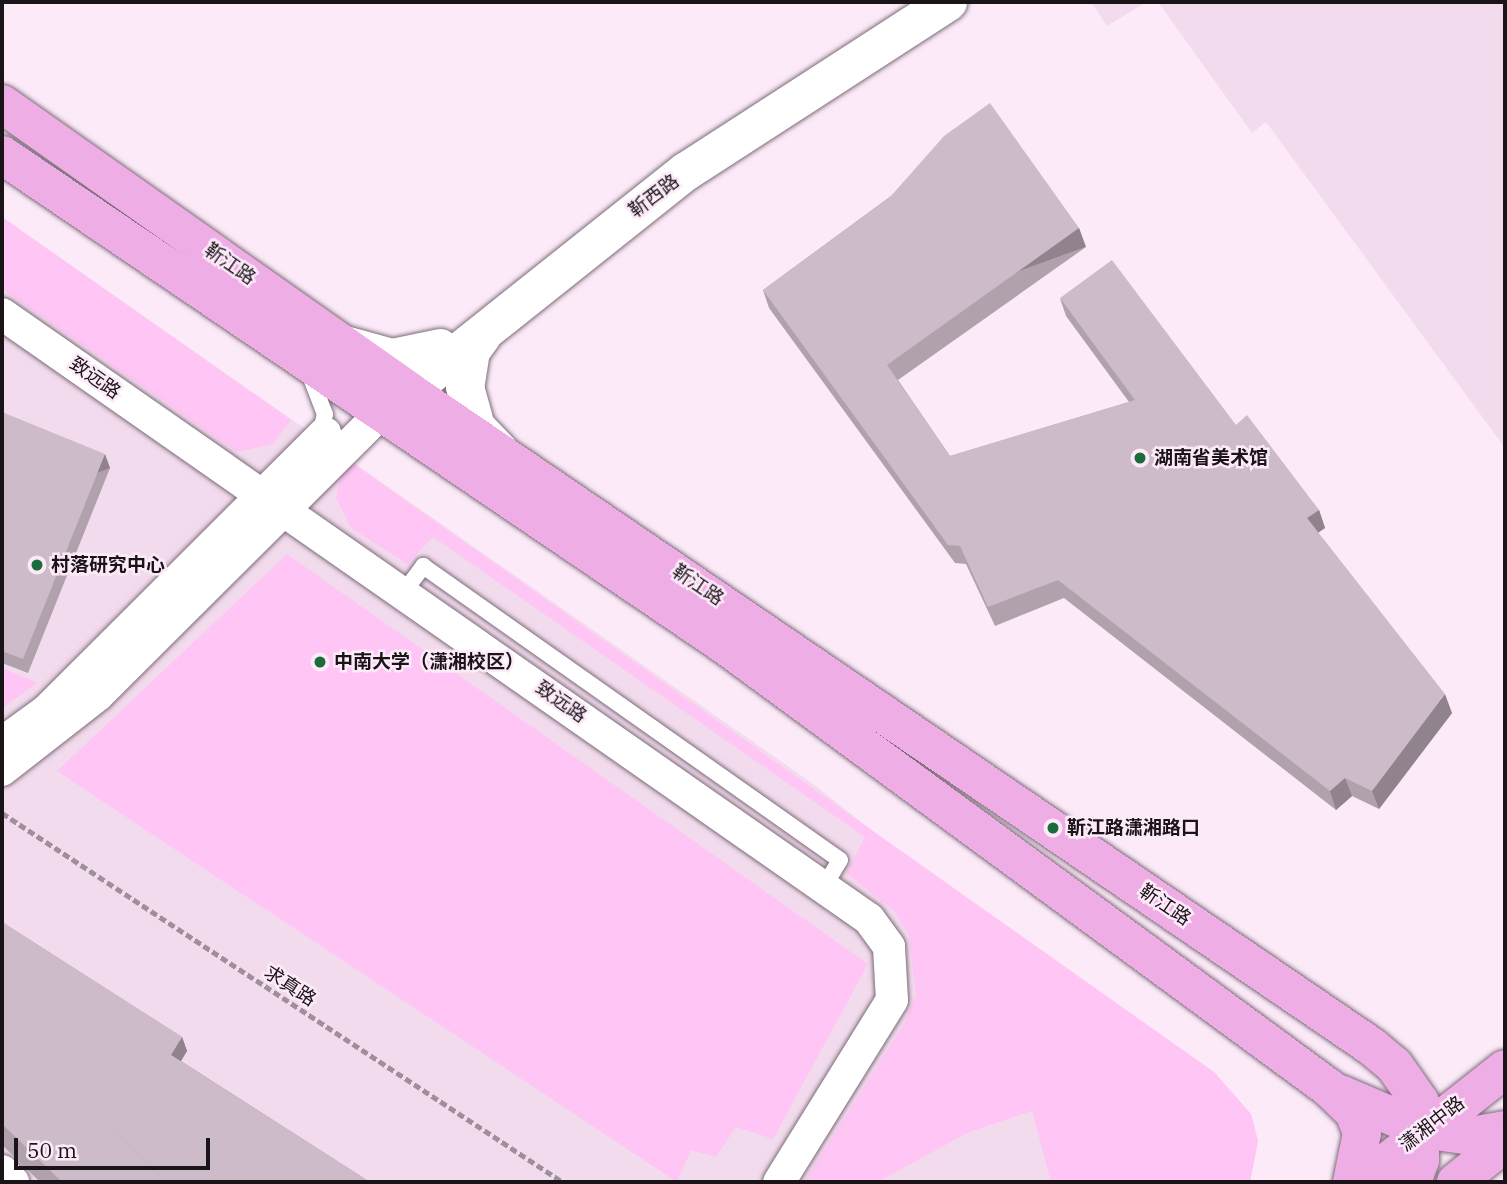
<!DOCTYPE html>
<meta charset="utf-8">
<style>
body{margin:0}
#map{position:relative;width:1507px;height:1184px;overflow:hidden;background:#fdeaf9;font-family:"IBM Plex Serif","Noto Sans SC",serif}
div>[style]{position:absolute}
.built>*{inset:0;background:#f3dbee}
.green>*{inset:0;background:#ffc5f4}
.path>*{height:4.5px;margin-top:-2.25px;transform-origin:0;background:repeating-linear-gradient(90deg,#9d909a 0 7px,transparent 0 10.5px)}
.roads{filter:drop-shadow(0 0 2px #7c6d79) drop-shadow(0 0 2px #7c6d79)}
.lane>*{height:16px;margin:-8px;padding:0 8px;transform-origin:8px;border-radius:8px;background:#fff}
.street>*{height:32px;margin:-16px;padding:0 16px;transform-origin:16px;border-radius:16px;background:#fff}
.secondary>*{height:38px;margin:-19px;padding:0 19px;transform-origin:19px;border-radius:19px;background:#fff}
.primary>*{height:38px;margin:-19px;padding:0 19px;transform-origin:19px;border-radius:19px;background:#efade5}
.wall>*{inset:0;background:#b0a1ad}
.shaded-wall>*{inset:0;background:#90838d;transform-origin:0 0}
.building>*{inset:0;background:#cdbbc9}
.dots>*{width:19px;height:19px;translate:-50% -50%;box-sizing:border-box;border:4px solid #fdeaf9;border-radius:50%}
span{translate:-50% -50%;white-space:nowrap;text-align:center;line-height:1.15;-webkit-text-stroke:5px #fdeaf9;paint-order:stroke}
.street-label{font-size:19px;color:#1a1419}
.poi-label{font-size:19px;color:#1a1419;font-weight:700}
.left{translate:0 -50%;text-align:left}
.frame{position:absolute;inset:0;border:4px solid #1a1419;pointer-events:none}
.scale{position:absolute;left:14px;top:1138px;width:196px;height:32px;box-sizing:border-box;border:4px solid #1a1419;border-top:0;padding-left:9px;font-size:21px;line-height:24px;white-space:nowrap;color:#1a1419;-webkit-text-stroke:5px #fdeaf9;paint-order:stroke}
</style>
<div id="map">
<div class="built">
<div style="clip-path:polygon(1091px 2px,1147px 2px,1107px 26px)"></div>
<div style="clip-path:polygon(1158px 2px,1505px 2px,1505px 448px,1266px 122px,1252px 133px)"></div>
<div style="clip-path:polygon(2px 217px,812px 783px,917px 866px,1214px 1072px,1251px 1114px,1258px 1141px,1250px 1182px,2px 1182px)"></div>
</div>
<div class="green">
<div style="clip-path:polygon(2px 217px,291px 420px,273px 444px,237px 452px,2px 289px)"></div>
<div style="clip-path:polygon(354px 464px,1214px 1072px,1251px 1114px,1258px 1141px,1250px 1182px,1051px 1182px,1032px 1111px,969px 1132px,878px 1182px,804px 1182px,904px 1024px,916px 994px,909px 936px,894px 911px,846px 873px,865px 837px,433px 537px,407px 564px,351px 528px,336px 498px,341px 474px)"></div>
<div style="clip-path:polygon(287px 554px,868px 964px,773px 1139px,736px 1127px,716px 1157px,691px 1150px,677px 1182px,57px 771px)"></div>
<div style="clip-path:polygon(2px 668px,38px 683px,2px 708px)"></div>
</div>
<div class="path">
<div style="left:2px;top:813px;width:671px;rotate:33.34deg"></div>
</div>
<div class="roads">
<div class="lane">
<div style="left:311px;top:378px;width:39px;rotate:69deg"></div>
<div style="left:325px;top:414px;width:25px;rotate:104deg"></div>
<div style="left:400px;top:597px;width:39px;rotate:-53deg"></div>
<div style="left:423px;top:566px;width:510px;rotate:35.19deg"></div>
<div style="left:840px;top:860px;width:35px;rotate:121deg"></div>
</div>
<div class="street">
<div style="left:2px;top:314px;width:1057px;rotate:34.91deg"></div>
<div style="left:869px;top:919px;width:34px;rotate:54deg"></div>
<div style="left:889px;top:947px;width:53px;rotate:86.8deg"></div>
<div style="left:892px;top:1000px;width:214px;rotate:121.8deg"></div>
<div style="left:2px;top:743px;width:54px;rotate:-36deg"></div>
<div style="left:46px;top:711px;width:394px;rotate:-44.9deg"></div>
<div style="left:2px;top:770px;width:122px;rotate:-38deg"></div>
<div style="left:98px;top:695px;width:397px;rotate:-44.9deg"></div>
<div style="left:2px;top:1171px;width:16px;rotate:45deg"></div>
</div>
<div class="secondary">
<div style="left:482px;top:336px;width:19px;rotate:126deg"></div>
<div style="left:471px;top:351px;width:36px;rotate:99deg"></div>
<div style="left:465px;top:387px;width:41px;rotate:74.6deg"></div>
<div style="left:476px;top:427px;width:35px;rotate:46deg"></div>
<div style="left:345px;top:345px;width:49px;rotate:15.5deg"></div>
<div style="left:392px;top:358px;width:49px;rotate:-11.8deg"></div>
<div style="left:386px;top:410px;width:384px;rotate:-38.5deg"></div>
<div style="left:687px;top:171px;width:311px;rotate:-32.9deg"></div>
</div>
<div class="primary">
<div style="left:2px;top:104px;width:499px;rotate:35.2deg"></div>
<div style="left:410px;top:392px;width:1162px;rotate:34.24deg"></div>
<div style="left:1371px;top:1046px;width:30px;rotate:40deg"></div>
<div style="left:1394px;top:1065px;width:45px;rotate:54.9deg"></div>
<div style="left:1420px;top:1102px;width:58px;rotate:90deg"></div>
<div style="left:1420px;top:1160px;width:23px;rotate:110deg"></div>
<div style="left:2px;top:155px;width:873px;rotate:34.13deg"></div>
<div style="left:725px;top:645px;width:749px;rotate:36.26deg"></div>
<div style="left:1329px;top:1088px;width:35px;rotate:44deg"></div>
<div style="left:1354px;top:1112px;width:22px;rotate:69deg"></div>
<div style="left:1362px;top:1133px;width:50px;rotate:101.5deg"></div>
<div style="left:1340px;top:1094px;width:89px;rotate:23.1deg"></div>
<div style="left:1422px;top:1129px;width:49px;rotate:8.1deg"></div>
<div style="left:1471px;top:1136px;width:35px;rotate:-10deg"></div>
<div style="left:1362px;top:1182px;width:182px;rotate:-38.3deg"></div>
<div style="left:1456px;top:1182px;width:63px;rotate:-38.5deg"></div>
</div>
</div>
<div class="wall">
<div style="clip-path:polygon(891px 196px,1079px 228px,1086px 247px,898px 380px,950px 456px,1129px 402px,1066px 316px,1060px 298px,1236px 425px,1319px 510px,1325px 528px,1318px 533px,1452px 713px,1379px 809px,1352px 796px,1336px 810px,1064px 598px,995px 626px,966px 564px,955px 563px,769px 308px,763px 290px)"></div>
<div style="clip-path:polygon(2px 412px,110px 468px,28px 673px,2px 663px)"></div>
<div style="clip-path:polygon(2px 922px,182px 1037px,187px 1051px,181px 1061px,370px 1182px,40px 1182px,2px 1145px)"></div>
</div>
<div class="shaded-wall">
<div style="left:1079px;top:228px;width:20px;height:236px;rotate:70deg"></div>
<div style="left:105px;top:454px;width:15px;height:221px;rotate:70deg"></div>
<div style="clip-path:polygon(1319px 510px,1325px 528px,1313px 536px,1307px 518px)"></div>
<div style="clip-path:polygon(1445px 694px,1452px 713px,1379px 809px,1372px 791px)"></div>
<div style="clip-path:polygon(1345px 778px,1352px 796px,1336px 810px,1330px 791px)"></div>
<div style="clip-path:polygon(182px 1037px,187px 1051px,176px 1069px,171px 1055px)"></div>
</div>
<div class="building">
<div style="clip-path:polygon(990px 103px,1079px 228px,887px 365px,950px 456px,1135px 400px,1060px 298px,1112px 260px,1236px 425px,1247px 415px,1319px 510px,1307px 518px,1445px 694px,1372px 791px,1345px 778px,1330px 791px,1058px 580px,988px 607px,960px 546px,948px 545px,763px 290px,891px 196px,944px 136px)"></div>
<div style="clip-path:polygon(2px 412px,105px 454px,23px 659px,2px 651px)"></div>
<div style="clip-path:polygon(2px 922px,182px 1037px,171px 1055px,370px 1182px,166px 1182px,2px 1023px)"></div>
<div style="clip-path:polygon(2px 1023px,166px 1182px,62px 1182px,2px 1124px)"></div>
</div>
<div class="dots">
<div style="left:1140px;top:458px;background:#1b6c3d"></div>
<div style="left:37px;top:565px;background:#1b6c3d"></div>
<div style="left:320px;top:662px;background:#1b6c3d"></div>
<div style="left:1053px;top:828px;background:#1b6c3d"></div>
</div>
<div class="street-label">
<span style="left:654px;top:196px;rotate:-37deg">靳西路</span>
<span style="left:230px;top:264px;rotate:35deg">靳江路</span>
<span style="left:95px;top:378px;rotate:35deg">致远路</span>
<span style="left:698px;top:585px;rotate:34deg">靳江路</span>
<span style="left:561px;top:702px;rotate:35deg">致远路</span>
<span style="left:1165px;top:905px;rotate:34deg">靳江路</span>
<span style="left:290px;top:986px;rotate:33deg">求真路</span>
<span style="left:1432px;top:1124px;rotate:-38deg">潇湘中路</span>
</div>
<div class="poi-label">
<span class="left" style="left:1154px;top:458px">湖南省美术馆</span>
<span class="left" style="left:51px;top:565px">村落研究中心</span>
<span class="left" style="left:334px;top:662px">中南大学（潇湘校区）</span>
<span class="left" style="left:1067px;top:828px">靳江路潇湘路口</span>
</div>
<div class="frame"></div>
<div class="scale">50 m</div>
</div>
